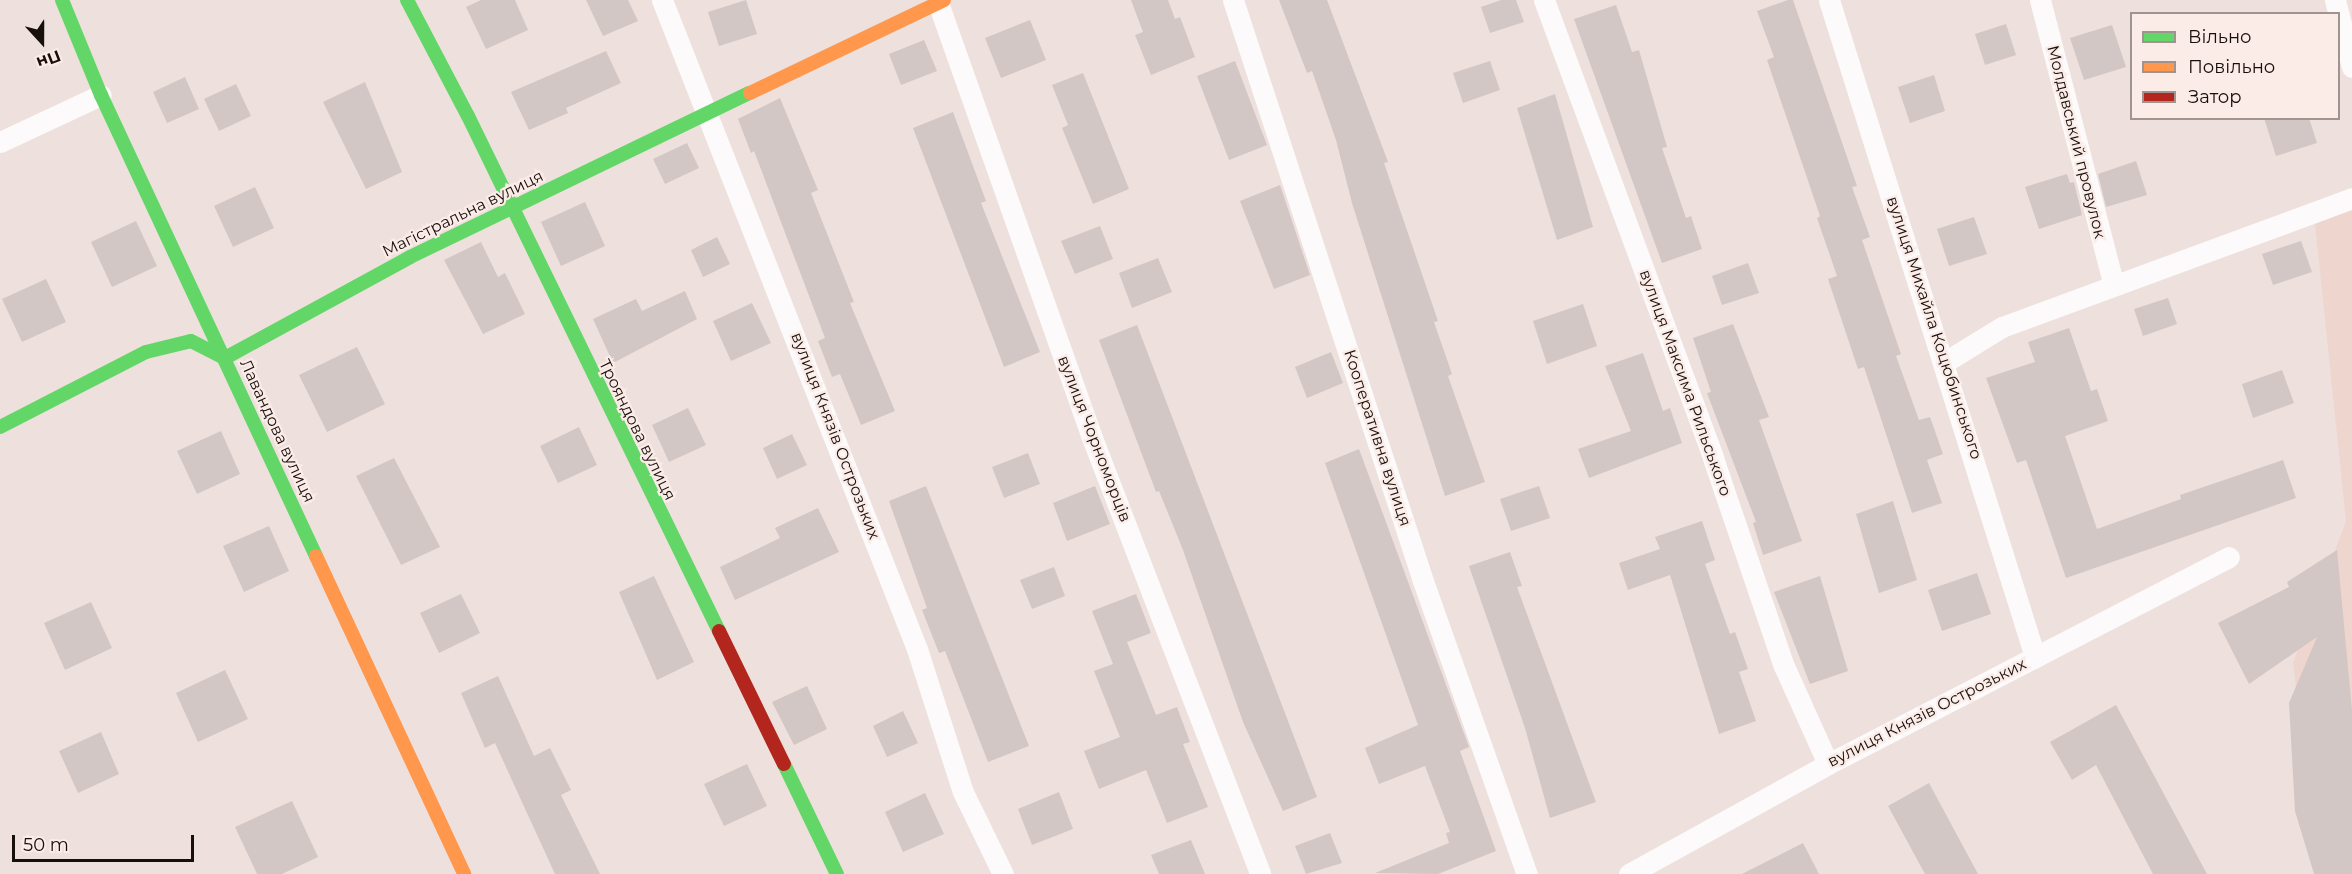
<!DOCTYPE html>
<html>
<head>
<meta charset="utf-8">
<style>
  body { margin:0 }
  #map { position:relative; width:2352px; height:874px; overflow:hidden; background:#eee0dc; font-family:Montserrat,sans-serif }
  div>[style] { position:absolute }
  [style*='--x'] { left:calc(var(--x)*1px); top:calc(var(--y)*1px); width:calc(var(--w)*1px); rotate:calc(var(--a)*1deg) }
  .built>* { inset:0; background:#eed6cf }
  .building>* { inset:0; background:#d2c7c5 }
  .street>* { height:21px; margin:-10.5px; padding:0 10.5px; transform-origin:10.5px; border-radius:10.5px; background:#fcfafa }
  .fast>* { height:14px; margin:-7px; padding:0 7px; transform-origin:7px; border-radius:7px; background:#63d668 }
  .slow>* { height:14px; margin:-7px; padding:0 7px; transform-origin:7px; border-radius:7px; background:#ff974d }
  .jam>* { height:14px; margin:-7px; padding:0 7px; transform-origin:7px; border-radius:7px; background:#b3261e }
  span { translate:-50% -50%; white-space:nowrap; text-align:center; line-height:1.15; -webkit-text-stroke:4.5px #fbece8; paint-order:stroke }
  .street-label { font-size:16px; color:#170f0c }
  .legend { position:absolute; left:2130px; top:12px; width:210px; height:108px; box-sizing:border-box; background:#fbece8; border:2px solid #a09490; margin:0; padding:8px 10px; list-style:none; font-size:18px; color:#170f0c }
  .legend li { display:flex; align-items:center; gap:12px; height:30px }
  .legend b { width:30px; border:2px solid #a09490 }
  .north { position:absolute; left:12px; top:12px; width:60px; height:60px; -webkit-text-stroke:4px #fbece8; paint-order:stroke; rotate:159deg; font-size:16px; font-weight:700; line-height:24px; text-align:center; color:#170f0c }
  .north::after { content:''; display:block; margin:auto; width:21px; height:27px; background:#170f0c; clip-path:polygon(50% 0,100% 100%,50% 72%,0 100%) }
  .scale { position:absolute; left:12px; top:835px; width:182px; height:27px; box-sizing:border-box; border:3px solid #170f0c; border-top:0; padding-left:8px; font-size:18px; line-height:21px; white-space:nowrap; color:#170f0c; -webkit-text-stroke:4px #fbece8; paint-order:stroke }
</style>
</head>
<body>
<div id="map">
  <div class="built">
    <i style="clip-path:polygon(2352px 205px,2352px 874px,2319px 874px,2293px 663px,2346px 521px,2315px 224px)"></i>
  </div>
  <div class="building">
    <i style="clip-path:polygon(481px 0,515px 0,528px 30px,486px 49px,466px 7px)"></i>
    <i style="clip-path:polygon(586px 0,628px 0,638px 21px,603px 36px)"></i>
    <i style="clip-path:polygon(746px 0,757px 34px,719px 46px,708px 12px)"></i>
    <i style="clip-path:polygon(1131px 0,1168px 0,1175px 19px,1180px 17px,1195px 57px,1151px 75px,1135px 35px,1143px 32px)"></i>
    <i style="clip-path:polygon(1279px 0,1327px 0,1388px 162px,1384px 163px,1438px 321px,1434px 322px,1452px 374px,1448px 376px,1485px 482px,1445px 496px,1352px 203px,1336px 140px,1312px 71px,1307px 73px)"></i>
    <i style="clip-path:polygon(1501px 0,1516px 0,1524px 22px,1490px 33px,1481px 7px)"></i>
    <i style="clip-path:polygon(1788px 0,1793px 0,1857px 186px,1852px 187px,1870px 237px,1862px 240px,1901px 354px,1896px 356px,1919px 420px,1930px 417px,1943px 454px,1927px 460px,1942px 503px,1912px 513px,1864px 367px,1858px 369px,1828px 279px,1837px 276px,1817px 218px,1820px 216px,1767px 60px,1774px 57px,1757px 11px)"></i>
    <i style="clip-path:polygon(1616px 5px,1632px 52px,1639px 50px,1667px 147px,1662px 148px,1686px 218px,1691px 216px,1702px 249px,1662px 263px,1574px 19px)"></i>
    <i style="clip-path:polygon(1030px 20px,1046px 60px,1001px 78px,985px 38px)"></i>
    <i style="clip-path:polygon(2006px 24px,2016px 55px,1985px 65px,1975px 34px)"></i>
    <i style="clip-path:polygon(2112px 25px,2126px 67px,2084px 80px,2070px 38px)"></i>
    <i style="clip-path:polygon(924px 40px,937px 71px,901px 85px,889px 54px)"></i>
    <i style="clip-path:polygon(606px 51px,621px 83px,566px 108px,568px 113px,529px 130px,511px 92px)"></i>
    <i style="clip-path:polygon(1235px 61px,1267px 145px,1229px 160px,1197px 76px)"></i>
    <i style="clip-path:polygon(1490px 61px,1500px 90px,1463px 103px,1453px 73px)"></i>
    <i style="clip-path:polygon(1083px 73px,1129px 189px,1093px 204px,1062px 128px,1068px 125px,1052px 85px)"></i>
    <i style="clip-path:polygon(1934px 75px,1945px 111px,1910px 123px,1898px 87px)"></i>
    <i style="clip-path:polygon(185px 77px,199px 109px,167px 123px,153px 92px)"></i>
    <i style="clip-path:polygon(365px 82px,402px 172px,366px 189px,323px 102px)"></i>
    <i style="clip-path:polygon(236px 84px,251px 116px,219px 131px,204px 99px)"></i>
    <i style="clip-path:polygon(1555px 94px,1593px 227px,1557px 240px,1517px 108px)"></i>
    <i style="clip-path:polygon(780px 98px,818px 190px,811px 193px,854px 302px,850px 303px,895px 411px,861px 425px,840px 374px,832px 377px,818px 341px,825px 338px,754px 151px,751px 153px,738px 119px)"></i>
    <i style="clip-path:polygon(953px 112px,986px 201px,981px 203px,1040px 352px,1004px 367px,913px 128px)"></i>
    <i style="clip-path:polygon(2264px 118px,2309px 118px,2317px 143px,2276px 156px)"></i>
    <i style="clip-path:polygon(687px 143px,699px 168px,665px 184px,653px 159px)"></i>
    <i style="clip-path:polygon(2136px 161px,2147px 195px,2106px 207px,2098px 174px)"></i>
    <i style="clip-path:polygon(2067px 174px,2070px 183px,2074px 182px,2082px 215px,2039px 229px,2025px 187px)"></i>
    <i style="clip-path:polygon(1280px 185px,1310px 275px,1274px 289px,1240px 201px)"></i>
    <i style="clip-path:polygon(255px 187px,274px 228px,233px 247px,214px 206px)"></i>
    <i style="clip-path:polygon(585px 202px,605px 246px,561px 266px,541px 222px)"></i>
    <i style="clip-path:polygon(1974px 217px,1987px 254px,1949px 266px,1937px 229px)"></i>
    <i style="clip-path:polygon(136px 221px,157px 266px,112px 287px,91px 242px)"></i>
    <i style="clip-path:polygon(1100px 226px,1113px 259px,1075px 274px,1061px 241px)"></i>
    <i style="clip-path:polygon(717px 237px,730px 264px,703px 277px,691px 250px)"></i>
    <i style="clip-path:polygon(2301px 241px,2312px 272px,2273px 285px,2262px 254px)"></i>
    <i style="clip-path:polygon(481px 242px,498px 277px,505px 273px,525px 314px,483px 334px,444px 260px)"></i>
    <i style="clip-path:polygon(1158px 258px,1172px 292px,1132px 308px,1119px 273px)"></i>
    <i style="clip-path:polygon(1748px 263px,1759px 293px,1722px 305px,1712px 276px)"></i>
    <i style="clip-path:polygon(46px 279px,66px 322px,22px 342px,2px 299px)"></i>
    <i style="clip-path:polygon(685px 291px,697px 319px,613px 363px,593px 319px,636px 299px,642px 311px)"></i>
    <i style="clip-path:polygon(2168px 298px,2177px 324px,2143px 336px,2134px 309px)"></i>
    <i style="clip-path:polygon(752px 303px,771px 343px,731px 361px,713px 321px)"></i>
    <i style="clip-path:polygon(1583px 304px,1597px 346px,1547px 364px,1533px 321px)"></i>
    <i style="clip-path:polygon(1733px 324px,1769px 417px,1759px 420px,1802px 541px,1763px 555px,1753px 523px,1756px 522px,1707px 393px,1711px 392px,1693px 338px)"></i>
    <i style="clip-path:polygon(1137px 325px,1317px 797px,1283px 811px,1243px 722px,1183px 550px,1159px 491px,1156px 492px,1099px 340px)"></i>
    <i style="clip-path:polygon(2069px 328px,2091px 391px,2097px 389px,2108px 421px,2065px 436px,2097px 529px,2181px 499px,2180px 495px,2283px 460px,2296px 498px,2066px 578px,2026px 460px,2017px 463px,1986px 378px,2035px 362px,2028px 342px)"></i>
    <i style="clip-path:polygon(357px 347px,385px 404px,327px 432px,299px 375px)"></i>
    <i style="clip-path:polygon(1331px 352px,1343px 383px,1307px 398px,1295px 367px)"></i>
    <i style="clip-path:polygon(1643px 353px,1663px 411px,1670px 408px,1682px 443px,1589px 478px,1578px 449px,1631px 431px,1605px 366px)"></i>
    <i style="clip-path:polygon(2282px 370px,2294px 403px,2253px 418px,2242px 384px)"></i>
    <i style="clip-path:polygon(688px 408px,706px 445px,669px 462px,652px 425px)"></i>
    <i style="clip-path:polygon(579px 427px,597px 465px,558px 483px,540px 446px)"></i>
    <i style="clip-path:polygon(221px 431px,240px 474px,197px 494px,177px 451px)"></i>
    <i style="clip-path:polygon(792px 434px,807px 465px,777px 479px,763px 448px)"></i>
    <i style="clip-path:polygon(1359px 449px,1469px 747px,1460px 751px,1496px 851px,1438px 874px,1375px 873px,1449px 843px,1446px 833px,1450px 832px,1425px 766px,1379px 784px,1365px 748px,1418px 725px,1325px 463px)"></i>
    <i style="clip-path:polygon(1028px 453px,1040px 484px,1004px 498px,992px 467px)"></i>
    <i style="clip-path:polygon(394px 458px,440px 547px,401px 565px,356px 476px)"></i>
    <i style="clip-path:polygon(926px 486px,1029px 746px,988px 762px,945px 651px,939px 653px,922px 610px,927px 608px,889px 501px)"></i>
    <i style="clip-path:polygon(1095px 486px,1110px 524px,1067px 541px,1053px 503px)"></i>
    <i style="clip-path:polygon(1539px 486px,1550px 518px,1511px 531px,1500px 499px)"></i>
    <i style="clip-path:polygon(1893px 501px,1917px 580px,1879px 593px,1856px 514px)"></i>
    <i style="clip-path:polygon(818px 508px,839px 552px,735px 600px,720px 567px,780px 538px,775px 528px)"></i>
    <i style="clip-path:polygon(1702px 521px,1715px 560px,1705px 564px,1730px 634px,1735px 632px,1748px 669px,1739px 672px,1756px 721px,1719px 734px,1670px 575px,1628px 590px,1619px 563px,1660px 549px,1655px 537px)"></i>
    <i style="clip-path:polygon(269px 526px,289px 571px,244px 592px,223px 546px)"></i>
    <i style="clip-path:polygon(2337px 550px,2352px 710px,2352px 874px,2314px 874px,2295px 811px,2289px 703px,2317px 637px,2249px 684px,2218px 623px,2289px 587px,2287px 582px)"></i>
    <i style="clip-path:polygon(1510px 552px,1522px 586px,1517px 587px,1596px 802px,1550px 818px,1525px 728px,1469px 566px)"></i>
    <i style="clip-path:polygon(1054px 567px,1065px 596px,1032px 609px,1020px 580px)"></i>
    <i style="clip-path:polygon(1977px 573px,1991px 614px,1942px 631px,1928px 590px)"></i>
    <i style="clip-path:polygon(654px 576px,694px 662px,657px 680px,619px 592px)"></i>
    <i style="clip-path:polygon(1820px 576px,1848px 671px,1810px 684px,1774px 592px)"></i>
    <i style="clip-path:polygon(461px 594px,480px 633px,439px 653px,420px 613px)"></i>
    <i style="clip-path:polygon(1136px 594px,1151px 633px,1127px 642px,1156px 715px,1177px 707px,1190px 742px,1183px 744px,1208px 807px,1167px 823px,1146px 770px,1099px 789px,1084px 751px,1120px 737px,1094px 671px,1113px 664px,1092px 611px)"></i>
    <i style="clip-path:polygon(91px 602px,112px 648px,65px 670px,44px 623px)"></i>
    <i style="clip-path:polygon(225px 670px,248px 719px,198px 742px,176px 693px)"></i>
    <i style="clip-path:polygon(498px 676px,534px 756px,550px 748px,571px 790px,561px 795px,600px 874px,555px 874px,495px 743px,485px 748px,461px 693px)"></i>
    <i style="clip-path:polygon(807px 686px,827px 729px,794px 745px,772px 702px)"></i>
    <i style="clip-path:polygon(2116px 705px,2207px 874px,2153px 874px,2096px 765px,2072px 780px,2050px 742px)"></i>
    <i style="clip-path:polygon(903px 711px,918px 743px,887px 757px,873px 726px)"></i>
    <i style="clip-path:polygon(101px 732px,119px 774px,78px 793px,59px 751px)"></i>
    <i style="clip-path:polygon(747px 764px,767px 806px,724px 826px,704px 784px)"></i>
    <i style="clip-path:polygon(1929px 783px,1978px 874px,1925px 874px,1888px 806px)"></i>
    <i style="clip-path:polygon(1059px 792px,1073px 829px,1032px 845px,1018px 809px)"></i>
    <i style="clip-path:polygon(925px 793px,944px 834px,903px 852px,885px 812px)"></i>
    <i style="clip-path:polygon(292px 801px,318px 857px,282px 874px,257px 874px,235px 827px)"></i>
    <i style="clip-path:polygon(1330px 833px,1342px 863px,1306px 874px,1295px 846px)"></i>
    <i style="clip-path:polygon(1191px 840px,1205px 874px,1159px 874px,1151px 855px)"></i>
    <i style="clip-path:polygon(1803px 843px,1819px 874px,1742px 874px)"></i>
  </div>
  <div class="street">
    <i style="--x:662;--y:0;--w:697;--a:68.55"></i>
    <i style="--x:917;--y:649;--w:150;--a:72.2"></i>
    <i style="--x:963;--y:792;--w:91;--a:64"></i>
    <i style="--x:937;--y:0;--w:461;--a:70.5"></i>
    <i style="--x:1091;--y:435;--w:470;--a:68.9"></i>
    <i style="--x:1233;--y:0;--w:611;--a:71.89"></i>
    <i style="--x:1423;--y:581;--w:311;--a:70.5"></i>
    <i style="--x:1544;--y:0;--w:488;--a:69.7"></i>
    <i style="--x:1713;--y:458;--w:220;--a:71.2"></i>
    <i style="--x:1784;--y:666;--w:107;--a:65.8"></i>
    <i style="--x:1829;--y:0;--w:689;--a:72.59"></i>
    <i style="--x:2040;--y:0;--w:292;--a:75.5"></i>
    <i style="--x:2335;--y:0;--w:69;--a:75.8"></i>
    <i style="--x:0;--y:142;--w:111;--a:-25"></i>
    <i style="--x:1945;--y:362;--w:67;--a:-31.6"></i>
    <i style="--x:2002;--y:327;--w:373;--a:-20.2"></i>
    <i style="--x:1629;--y:874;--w:227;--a:-28.9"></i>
    <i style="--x:1828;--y:764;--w:451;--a:-27.3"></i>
  </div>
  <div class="fast">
    <i style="--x:62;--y:0;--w:103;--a:67.7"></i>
    <i style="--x:101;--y:95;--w:509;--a:65"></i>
    <i style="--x:407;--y:0;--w:131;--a:62.3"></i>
    <i style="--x:468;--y:116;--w:573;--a:64.02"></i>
    <i style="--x:0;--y:427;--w:164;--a:-27.2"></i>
    <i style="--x:146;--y:352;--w:46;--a:-13.7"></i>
    <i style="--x:191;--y:341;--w:38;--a:27"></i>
    <i style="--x:225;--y:358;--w:211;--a:-28.6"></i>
    <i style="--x:410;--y:257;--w:377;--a:-25.8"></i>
    <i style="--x:784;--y:764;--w:122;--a:64.3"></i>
  </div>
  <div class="slow">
    <i style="--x:750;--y:93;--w:215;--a:-25.6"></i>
    <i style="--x:316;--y:556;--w:351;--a:65"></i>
  </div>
  <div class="jam">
    <i style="--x:719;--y:631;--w:148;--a:64"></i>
  </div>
  <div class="street-label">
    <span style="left:2076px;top:142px;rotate:76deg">Молдавський провулок</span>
    <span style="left:463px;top:214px;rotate:-26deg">Магістральна вулиця</span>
    <span style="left:1934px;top:328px;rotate:72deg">вулиця Михайла Коцюбинського</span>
    <span style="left:1685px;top:383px;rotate:70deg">вулиця Максима Рильського</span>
    <span style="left:637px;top:430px;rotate:64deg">Трояндова вулиця</span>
    <span style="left:277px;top:431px;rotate:65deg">Лавандова вулиця</span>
    <span style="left:835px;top:436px;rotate:69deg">вулиця Князів Острозьких</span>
    <span style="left:1377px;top:438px;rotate:72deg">Кооперативна вулиця</span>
    <span style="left:1094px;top:439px;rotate:69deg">вулиця Чорноморців</span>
    <span style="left:1927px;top:713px;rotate:-27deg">вулиця Князів Острозьких</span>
  </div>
  <ul class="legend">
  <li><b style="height:8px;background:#63d668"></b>Вільно</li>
  <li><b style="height:8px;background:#ff974d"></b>Повільно</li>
  <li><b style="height:8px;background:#b3261e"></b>Затор</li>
  </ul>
  <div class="north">Пн</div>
  <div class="scale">50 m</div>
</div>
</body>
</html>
